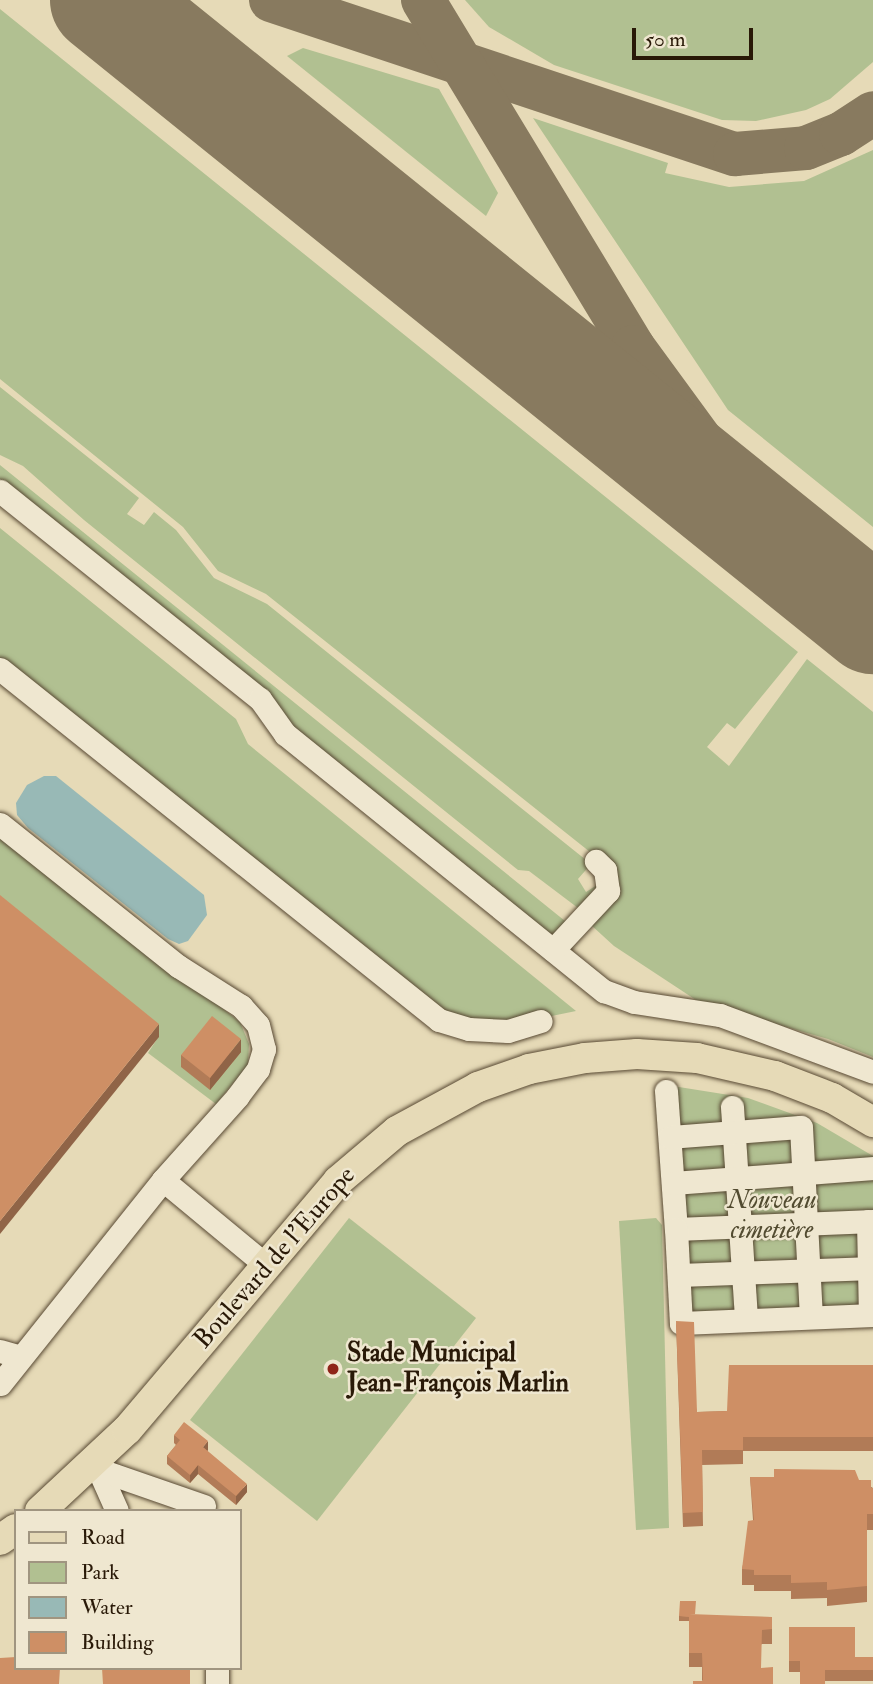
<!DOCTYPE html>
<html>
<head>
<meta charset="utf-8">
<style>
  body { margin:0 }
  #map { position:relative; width:873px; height:1684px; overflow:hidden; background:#e6dab7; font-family:"IM FELL Double Pica",serif }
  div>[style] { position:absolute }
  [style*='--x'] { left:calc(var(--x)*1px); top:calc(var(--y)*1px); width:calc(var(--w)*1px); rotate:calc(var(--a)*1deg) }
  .green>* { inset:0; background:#b1c091 }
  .water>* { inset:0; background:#98b9b6 }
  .taxiway>* { height:44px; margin:-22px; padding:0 22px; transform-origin:22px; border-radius:22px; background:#887a5f }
  .runway>* { height:108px; margin:-54px; padding:0 54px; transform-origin:54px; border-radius:54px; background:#887a5f }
  .roads { filter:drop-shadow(0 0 2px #584933) drop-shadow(0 0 2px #584933) }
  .minor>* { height:23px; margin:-11.5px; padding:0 11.5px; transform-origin:11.5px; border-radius:11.5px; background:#efe7d0 }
  .major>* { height:30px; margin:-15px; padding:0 15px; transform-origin:15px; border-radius:15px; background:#e6dab7 }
  .wall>* { inset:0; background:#b17b57 }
  .shaded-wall>* { inset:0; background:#906447 }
  .building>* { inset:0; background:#ce8f65 }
  .dots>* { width:19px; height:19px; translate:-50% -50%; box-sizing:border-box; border:4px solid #efe7d0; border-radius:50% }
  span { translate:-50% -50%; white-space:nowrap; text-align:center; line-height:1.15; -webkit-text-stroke:5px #efe7d0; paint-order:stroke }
  .park-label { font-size:26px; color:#524b30; font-style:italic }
  .street-label { font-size:26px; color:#291907 }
  .poi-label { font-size:26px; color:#291907; font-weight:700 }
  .left { translate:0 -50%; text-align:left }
  .legend { position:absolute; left:14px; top:1509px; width:228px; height:161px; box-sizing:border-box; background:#efe7d0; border:2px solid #a09580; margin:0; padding:9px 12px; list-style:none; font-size:21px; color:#291907 }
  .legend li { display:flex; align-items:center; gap:14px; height:35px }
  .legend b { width:35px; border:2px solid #a09580 }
  .scale { position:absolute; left:632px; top:28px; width:121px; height:32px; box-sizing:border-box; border:4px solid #291907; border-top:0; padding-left:9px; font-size:21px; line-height:24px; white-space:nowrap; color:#291907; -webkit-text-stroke:5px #efe7d0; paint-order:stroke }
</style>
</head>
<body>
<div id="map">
  <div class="green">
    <i style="clip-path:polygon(465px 0,873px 0,873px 62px,830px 99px,806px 110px,756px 121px,722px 120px,554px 65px,489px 27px)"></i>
    <i style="clip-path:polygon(0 9px,798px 652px,735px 729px,727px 723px,707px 747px,729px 766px,807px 659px,873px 712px,873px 1057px,828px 1039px,699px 1002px,614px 946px,591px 925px,609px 903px,590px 852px,266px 594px,218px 571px,183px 527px,0 379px)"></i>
    <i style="clip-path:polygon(303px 48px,439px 89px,498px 193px,486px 216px,287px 56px)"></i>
    <i style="clip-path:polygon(533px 118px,668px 163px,665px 173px,729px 187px,804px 181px,873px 150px,873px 527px,728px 410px)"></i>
    <i style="clip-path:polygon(0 387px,139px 498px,127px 514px,144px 525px,154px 512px,176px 530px,214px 578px,267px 604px,591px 864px,578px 879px,586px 892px,600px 883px,578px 908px,529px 871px,518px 870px,84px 520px,23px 466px,0 455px)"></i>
    <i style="clip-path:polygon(0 465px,570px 925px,555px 942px,294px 730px,249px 679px,0 479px)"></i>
    <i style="clip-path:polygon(0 528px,236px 719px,248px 744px,576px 1011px,503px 1026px,455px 1017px,409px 990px,0 660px)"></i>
    <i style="clip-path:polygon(0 835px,240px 1022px,249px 1044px,248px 1065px,216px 1104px,148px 1053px,159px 1036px,0 908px)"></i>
    <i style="clip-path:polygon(660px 1084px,748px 1098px,817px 1123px,873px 1156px,873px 1325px,676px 1334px)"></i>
    <i style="clip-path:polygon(349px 1218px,476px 1318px,317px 1521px,190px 1420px)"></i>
    <i style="clip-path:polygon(656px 1218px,662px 1225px,669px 1528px,636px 1530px,619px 1221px)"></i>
  </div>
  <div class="water">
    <i style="clip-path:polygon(44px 776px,56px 776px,204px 895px,207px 915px,188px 941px,179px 944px,168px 939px,28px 828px,17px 815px,16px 803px,27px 785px)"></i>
  </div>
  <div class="taxiway">
    <i style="--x:271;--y:0;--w:489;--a:18.4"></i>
    <i style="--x:735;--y:154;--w:71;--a:-4.8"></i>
    <i style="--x:806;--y:148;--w:38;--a:-22"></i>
    <i style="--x:841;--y:134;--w:38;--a:-33"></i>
    <i style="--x:423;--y:0;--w:406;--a:58.8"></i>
    <i style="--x:633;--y:347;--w:125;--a:53.8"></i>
    <i style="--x:707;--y:448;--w:114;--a:48.2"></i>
    <i style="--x:783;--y:533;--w:98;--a:45.4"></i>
    <i style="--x:852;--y:603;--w:25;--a:34"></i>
  </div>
  <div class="runway">
    <i style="--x:104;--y:0;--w:988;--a:38.88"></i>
  </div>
  <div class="roads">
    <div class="minor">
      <i style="--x:0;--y:491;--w:333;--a:38.7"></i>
      <i style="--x:260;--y:699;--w:43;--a:54.5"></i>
      <i style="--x:285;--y:734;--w:410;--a:38.9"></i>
      <i style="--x:604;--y:991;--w:32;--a:20"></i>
      <i style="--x:634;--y:1002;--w:87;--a:8.6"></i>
      <i style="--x:720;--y:1015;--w:163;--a:20.4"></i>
      <i style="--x:0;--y:669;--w:562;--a:38.64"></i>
      <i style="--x:439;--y:1020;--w:31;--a:17"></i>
      <i style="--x:469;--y:1029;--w:39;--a:3"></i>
      <i style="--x:508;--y:1031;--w:34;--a:-17"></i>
      <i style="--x:0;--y:824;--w:228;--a:38.6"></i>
      <i style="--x:178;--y:966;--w:75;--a:32.4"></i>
      <i style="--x:241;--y:1006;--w:25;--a:48"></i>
      <i style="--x:258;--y:1025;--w:25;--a:76"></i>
      <i style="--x:264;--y:1049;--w:21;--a:107"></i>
      <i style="--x:258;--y:1069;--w:34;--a:127"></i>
      <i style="--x:238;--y:1096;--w:113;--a:131.8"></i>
      <i style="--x:163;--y:1180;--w:261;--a:128.6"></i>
      <i style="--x:553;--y:950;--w:81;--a:-47"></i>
      <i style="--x:608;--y:891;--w:21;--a:-98"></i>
      <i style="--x:605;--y:870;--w:13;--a:-135"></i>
      <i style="--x:666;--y:1091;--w:138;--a:85.9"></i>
      <i style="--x:732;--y:1107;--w:213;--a:86.2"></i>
      <i style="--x:670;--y:1137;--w:131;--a:-4.4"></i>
      <i style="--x:801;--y:1127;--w:189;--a:87"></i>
      <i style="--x:163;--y:1180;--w:135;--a:39.6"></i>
      <i style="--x:673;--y:1183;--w:201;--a:-4.3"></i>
      <i style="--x:868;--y:1221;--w:94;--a:88.8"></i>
      <i style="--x:873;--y:1221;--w:197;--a:177.7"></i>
      <i style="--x:676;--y:1229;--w:94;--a:87"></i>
      <i style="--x:681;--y:1323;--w:192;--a:-2.4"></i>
      <i style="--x:679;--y:1275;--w:194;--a:-2.1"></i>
      <i style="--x:0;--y:1351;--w:22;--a:16"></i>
      <i style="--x:97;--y:1466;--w:49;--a:66"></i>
      <i style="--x:103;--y:1471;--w:107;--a:19.1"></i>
      <i style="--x:217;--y:1684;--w:16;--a:-90"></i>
    </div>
    <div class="major">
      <i style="--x:40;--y:1511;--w:119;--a:-43"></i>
      <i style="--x:127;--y:1430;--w:326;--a:-49.7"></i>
      <i style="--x:338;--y:1181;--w:77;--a:-40.3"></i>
      <i style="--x:397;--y:1131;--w:92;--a:-28.5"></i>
      <i style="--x:478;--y:1087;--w:54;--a:-19.4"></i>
      <i style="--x:529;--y:1069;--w:57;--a:-11.1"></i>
      <i style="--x:585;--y:1058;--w:52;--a:-4.4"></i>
      <i style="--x:637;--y:1054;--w:60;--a:3.8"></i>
      <i style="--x:697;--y:1058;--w:80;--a:13"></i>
      <i style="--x:775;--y:1076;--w:61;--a:21.1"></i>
      <i style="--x:832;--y:1098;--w:48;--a:30.3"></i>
      <i style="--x:0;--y:1540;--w:19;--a:-35"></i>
    </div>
  </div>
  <div class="wall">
    <i style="clip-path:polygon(241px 1052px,210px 1090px,181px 1067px,181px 1055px)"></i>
    <i style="clip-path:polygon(676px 1321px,697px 1412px,727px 1411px,873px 1365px,873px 1451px,743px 1451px,743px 1464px,702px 1465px,703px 1526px,683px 1527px)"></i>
    <i style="clip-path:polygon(174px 1435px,208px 1450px,207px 1451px,247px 1492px,236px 1505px,198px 1474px,190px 1483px,167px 1464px,167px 1456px,176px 1445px,174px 1443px)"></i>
    <i style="clip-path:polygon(750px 1477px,859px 1480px,873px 1488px,873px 1530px,867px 1530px,867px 1602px,827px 1606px,827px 1598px,791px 1599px,791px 1591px,754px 1591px,754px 1585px,742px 1585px,742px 1569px,753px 1520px)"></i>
    <i style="clip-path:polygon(679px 1616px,772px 1617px,772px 1644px,762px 1644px,702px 1681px,702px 1667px,689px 1667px,689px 1621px,679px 1621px)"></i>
    <i style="clip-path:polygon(789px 1627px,855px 1657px,873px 1657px,873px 1681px,825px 1681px,800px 1672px,789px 1672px)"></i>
  </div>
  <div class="shaded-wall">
    <i style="clip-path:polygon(159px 1024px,159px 1037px,0 1234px,0 1221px)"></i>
    <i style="clip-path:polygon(241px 1039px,241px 1052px,210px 1090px,210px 1078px)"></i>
    <i style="clip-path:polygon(208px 1441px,208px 1450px,203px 1456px,203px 1447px)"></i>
    <i style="clip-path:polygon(198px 1465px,198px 1474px,190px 1483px,190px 1475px)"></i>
    <i style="clip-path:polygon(247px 1484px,247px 1492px,236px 1505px,236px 1496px)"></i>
  </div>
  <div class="building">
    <i style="clip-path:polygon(0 895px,159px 1024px,0 1221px)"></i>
    <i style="clip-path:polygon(212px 1016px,241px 1039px,210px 1078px,181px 1055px)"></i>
    <i style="clip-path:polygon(676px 1321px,694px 1322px,697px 1412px,727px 1411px,729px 1365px,873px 1365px,873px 1437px,743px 1437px,743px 1450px,702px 1450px,703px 1512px,683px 1513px)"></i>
    <i style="clip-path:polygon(184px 1422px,208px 1441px,203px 1447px,247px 1484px,236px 1496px,198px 1465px,190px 1475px,167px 1456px,180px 1440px,174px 1435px)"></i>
    <i style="clip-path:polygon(774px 1469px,855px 1470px,859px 1480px,871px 1480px,871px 1488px,873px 1488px,873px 1514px,867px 1514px,867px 1586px,827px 1590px,827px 1582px,791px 1583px,791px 1575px,754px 1575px,754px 1570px,742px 1569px,748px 1521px,754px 1520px,750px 1477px,774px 1477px)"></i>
    <i style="clip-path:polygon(680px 1601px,696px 1601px,695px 1614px,689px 1614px,689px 1617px,679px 1616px)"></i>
    <i style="clip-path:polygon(689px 1614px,772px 1617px,772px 1629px,762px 1630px,761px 1668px,773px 1667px,773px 1684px,693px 1684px,693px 1681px,703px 1681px,702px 1653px,689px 1653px)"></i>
    <i style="clip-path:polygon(789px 1627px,855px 1627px,855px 1657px,873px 1657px,873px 1670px,825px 1670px,825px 1684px,800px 1684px,800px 1661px,789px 1661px)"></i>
    <i style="clip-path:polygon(16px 1657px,16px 1668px,60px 1668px,59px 1684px,0 1684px,0 1658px)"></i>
    <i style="clip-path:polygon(102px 1668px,190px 1668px,190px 1684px,103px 1684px)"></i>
  </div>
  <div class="dots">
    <i style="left:333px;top:1369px;background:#8f2418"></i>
  </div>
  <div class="park-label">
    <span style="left:772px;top:1216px">Nouveau<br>cimetière</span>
  </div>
  <div class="street-label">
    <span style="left:275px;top:1258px;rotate:-49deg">Boulevard de l'Europe</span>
  </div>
  <div class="poi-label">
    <span class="left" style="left:347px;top:1369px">Stade Municipal<br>Jean-François Marlin</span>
  </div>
  <ul class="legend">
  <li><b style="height:9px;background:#e6dab7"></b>Road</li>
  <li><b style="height:19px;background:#b1c091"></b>Park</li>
  <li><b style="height:19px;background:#98b9b6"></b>Water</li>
  <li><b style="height:19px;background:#ce8f65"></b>Building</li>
  </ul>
  <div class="scale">50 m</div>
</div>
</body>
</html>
